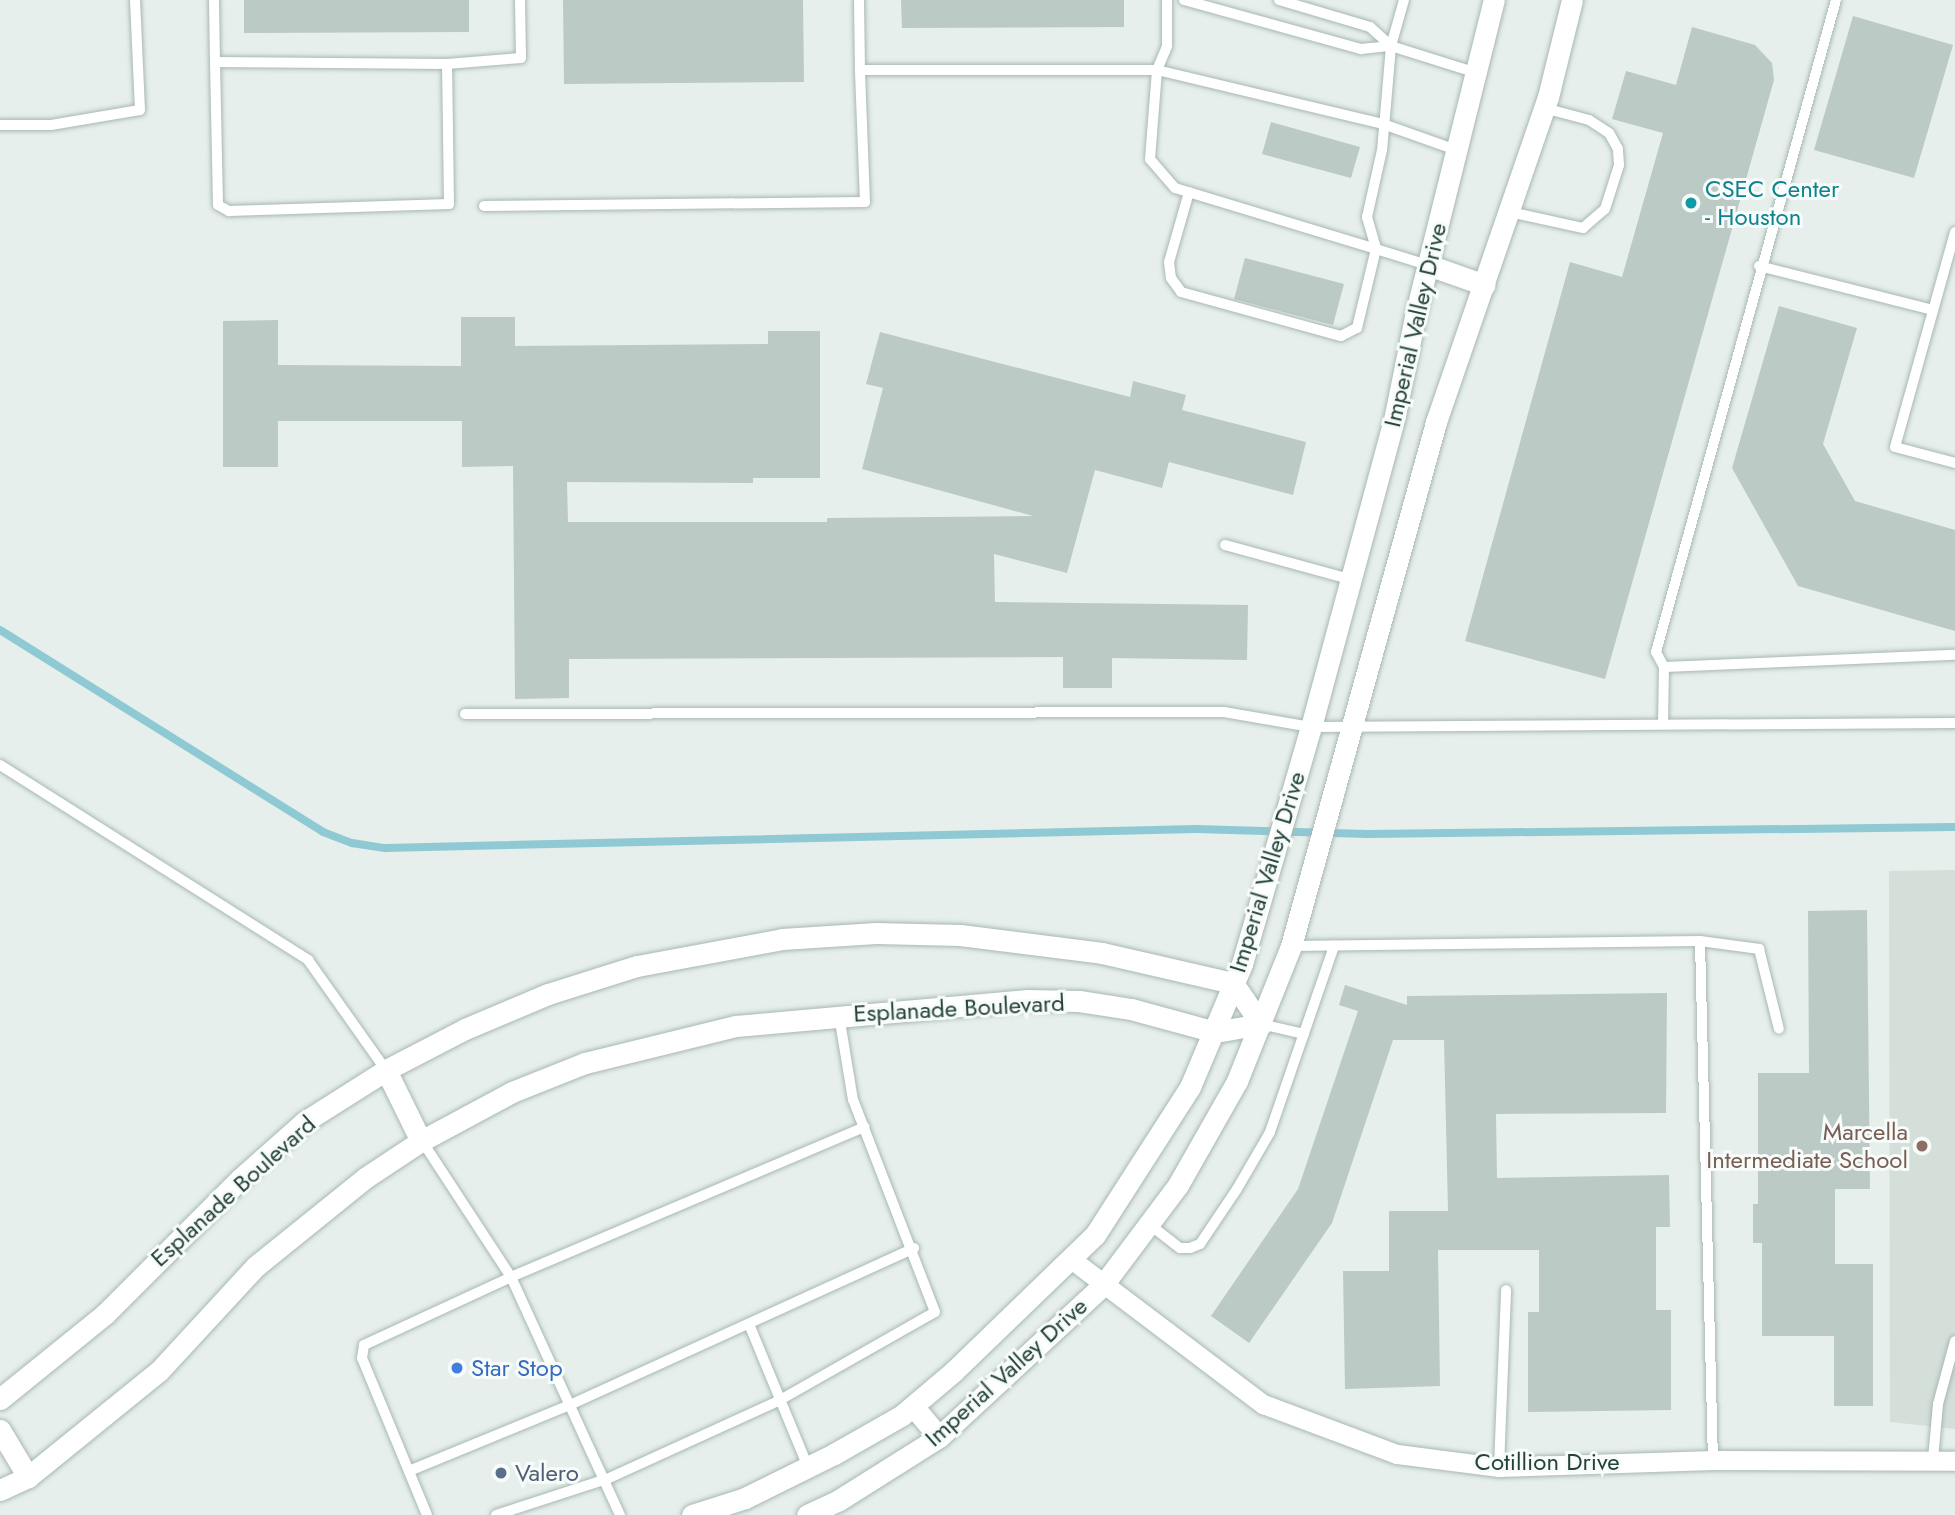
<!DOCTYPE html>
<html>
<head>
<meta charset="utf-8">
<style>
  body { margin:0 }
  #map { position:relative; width:1955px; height:1515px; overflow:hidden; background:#e6efeb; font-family:Jost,sans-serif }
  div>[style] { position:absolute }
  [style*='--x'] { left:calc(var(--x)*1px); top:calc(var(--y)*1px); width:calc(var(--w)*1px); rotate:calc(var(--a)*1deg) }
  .built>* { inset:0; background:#d4dfda }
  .stream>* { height:8px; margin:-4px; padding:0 4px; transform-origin:4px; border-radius:4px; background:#8ec9d4 }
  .building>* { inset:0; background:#bbcac4 }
  .roads { filter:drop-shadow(0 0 2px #a8b8b2) drop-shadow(0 0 2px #a8b8b2) }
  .lane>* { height:10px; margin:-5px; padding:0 5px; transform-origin:5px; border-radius:5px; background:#fff }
  .street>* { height:19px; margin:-9.5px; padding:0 9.5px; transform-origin:9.5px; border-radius:9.5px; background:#fff }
  .secondary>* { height:21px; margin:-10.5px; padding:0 10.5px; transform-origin:10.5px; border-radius:10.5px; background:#fff }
  .dots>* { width:19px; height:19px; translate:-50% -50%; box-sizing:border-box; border:4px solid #f7fbf9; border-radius:50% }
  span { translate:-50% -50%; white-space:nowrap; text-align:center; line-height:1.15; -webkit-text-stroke:6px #f7fbf9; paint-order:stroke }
  .culture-label { font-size:24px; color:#0d838f }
  .left { translate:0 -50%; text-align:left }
  .street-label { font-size:24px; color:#24423a }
  .education-label { font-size:24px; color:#785e54 }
  .right { translate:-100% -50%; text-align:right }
  .shop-label { font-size:24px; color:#366cbe }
  .service-label { font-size:24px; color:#4e5e75 }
</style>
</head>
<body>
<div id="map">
  <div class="built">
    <i style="clip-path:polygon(1955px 870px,1955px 1429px,1890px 1422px,1889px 871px)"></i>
  </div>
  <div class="stream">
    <i style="--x:0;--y:630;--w:381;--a:32"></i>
    <i style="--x:323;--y:832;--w:31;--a:21"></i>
    <i style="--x:352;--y:843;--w:33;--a:9"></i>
    <i style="--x:385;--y:848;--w:811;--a:-1.34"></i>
    <i style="--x:1196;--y:829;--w:172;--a:1.7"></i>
    <i style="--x:1368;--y:834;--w:587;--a:-0.68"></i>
  </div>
  <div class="building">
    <i style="clip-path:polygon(244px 0,469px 0,469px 32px,244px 33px)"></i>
    <i style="clip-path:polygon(563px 0,803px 0,804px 82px,564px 84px)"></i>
    <i style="clip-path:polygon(901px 0,1124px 0,1124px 27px,902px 28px)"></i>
    <i style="clip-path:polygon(1853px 16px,1953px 45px,1914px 178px,1814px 150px)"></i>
    <i style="clip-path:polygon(1692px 27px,1755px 45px,1772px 63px,1774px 80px,1605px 679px,1465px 641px,1570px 262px,1622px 277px,1663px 133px,1612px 119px,1626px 71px,1676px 85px)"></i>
    <i style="clip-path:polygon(1271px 122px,1360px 147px,1351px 178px,1262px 154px)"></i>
    <i style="clip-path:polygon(1245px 258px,1344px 284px,1333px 325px,1234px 299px)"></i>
    <i style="clip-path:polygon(1779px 306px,1857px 328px,1823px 444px,1855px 501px,1955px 530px,1955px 631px,1798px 586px,1732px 468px)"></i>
    <i style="clip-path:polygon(461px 317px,515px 317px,515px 346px,768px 344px,768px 331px,820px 331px,820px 478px,753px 478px,753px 483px,567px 482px,568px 522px,827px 522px,827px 518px,1033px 516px,862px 469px,883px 388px,866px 384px,880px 332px,1130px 397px,1133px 381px,1186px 395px,1182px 410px,1306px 442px,1293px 495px,1169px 462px,1162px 488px,1095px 470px,1067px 573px,994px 554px,995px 602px,1248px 605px,1247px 660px,1112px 658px,1112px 688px,1063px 688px,1063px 657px,569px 659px,569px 698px,515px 699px,513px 466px,462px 467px,462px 421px,278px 421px,278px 467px,223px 467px,223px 321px,278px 320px,278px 365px,461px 366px)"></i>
    <i style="clip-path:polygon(1867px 910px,1870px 1189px,1835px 1189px,1835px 1264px,1873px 1264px,1873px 1406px,1834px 1406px,1834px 1336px,1762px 1336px,1762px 1243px,1753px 1243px,1753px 1204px,1758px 1204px,1758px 1073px,1809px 1073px,1808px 911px)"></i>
    <i style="clip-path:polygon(1345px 985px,1407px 1005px,1407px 996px,1667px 993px,1666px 1113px,1496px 1114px,1497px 1178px,1669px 1175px,1670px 1227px,1656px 1227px,1656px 1310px,1671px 1310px,1671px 1410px,1528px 1412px,1528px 1312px,1539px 1312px,1539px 1250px,1438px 1250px,1440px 1386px,1345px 1389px,1343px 1271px,1389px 1271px,1389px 1211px,1448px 1211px,1444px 1040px,1393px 1040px,1332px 1223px,1249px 1343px,1211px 1316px,1298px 1189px,1358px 1011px,1339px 1005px)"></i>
  </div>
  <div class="roads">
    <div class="lane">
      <i style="--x:214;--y:0;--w:62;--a:89.1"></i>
      <i style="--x:215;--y:62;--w:232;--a:0.5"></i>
      <i style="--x:447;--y:64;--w:74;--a:-4.6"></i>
      <i style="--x:521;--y:58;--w:58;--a:-91"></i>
      <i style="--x:859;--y:0;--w:70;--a:89.2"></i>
      <i style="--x:860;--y:70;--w:297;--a:0"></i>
      <i style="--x:1157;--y:70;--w:26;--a:-67"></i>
      <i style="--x:1167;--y:46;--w:46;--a:-90"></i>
      <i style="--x:1184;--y:0;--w:184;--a:15.5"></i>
      <i style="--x:1361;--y:49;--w:30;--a:-6"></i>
      <i style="--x:1391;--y:46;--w:90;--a:17.4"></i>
      <i style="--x:1279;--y:0;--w:95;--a:16.5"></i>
      <i style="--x:1370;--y:27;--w:28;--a:42"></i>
      <i style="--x:1404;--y:0;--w:48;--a:105.8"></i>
      <i style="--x:1391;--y:46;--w:104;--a:94.9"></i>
      <i style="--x:1382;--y:150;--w:69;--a:102.6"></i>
      <i style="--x:1367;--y:217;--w:33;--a:74"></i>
      <i style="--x:1376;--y:249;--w:53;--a:17.4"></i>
      <i style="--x:215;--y:62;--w:143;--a:88.8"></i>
      <i style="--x:218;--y:205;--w:13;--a:29"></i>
      <i style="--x:229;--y:211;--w:220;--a:-1.8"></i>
      <i style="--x:449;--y:204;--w:140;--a:-90.8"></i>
      <i style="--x:0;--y:125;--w:51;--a:0"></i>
      <i style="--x:51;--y:125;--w:90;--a:-9.6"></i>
      <i style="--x:140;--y:110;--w:110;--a:-92.6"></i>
      <i style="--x:1189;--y:192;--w:73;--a:105.9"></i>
      <i style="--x:1169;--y:262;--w:16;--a:83"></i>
      <i style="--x:1171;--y:278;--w:17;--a:54"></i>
      <i style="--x:1181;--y:292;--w:166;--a:15.4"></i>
      <i style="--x:1341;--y:336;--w:18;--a:-27"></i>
      <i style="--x:1357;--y:328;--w:81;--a:-76.5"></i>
      <i style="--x:1376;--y:249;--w:210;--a:-163.1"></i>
      <i style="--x:1175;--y:188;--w:38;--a:-131"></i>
      <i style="--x:1150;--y:159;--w:89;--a:-85.5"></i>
      <i style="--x:1157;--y:70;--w:232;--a:13.4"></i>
      <i style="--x:1383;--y:124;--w:77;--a:19.6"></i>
      <i style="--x:484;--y:206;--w:381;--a:-0.6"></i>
      <i style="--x:865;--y:202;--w:132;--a:-92.2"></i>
      <i style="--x:1510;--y:212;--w:75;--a:12.4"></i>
      <i style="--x:1583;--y:228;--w:29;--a:-41"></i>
      <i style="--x:1605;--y:209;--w:46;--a:-72.3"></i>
      <i style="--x:1619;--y:165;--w:16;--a:-94"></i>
      <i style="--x:1618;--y:149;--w:18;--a:-119"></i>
      <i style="--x:1609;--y:133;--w:24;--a:-147"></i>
      <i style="--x:1589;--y:120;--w:47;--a:-165.1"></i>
      <i style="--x:1955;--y:232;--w:223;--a:105.6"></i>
      <i style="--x:1895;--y:447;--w:62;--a:14.9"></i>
      <i style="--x:1759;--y:266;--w:179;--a:14.2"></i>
      <i style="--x:1225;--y:545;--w:129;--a:15.3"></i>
      <i style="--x:1664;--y:667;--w:291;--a:-2.4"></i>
      <i style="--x:465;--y:714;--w:759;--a:-0.15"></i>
      <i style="--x:1224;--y:712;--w:88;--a:9.8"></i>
      <i style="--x:1311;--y:727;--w:644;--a:-0.36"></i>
      <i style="--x:1663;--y:724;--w:57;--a:-89"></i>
      <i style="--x:1664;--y:667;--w:17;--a:-118"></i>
      <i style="--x:1656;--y:652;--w:676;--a:-74.57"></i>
      <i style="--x:0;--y:765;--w:365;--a:32.3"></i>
      <i style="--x:308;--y:960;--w:135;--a:54.7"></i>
      <i style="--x:1700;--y:941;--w:519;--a:88.57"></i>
      <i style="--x:1291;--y:946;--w:409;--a:-0.7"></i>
      <i style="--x:1700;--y:941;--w:60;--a:7.7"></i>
      <i style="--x:1759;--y:949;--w:82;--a:76"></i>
      <i style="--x:1261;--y:1024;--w:44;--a:13.1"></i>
      <i style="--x:422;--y:1141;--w:163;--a:56.8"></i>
      <i style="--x:511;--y:1277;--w:262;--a:65.4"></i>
      <i style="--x:1149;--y:1224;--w:39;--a:38"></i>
      <i style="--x:1180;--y:1248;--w:10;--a:0"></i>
      <i style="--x:1190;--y:1248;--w:11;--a:-22"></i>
      <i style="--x:1200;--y:1244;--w:66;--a:-56.1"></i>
      <i style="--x:1237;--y:1189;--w:66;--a:-59.9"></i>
      <i style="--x:1270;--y:1132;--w:197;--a:-71"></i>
      <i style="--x:749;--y:1324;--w:155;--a:67.6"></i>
      <i style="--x:1933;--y:1459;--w:55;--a:-84.8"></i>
      <i style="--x:1938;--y:1404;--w:65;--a:-74.9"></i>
      <i style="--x:1499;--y:1467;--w:177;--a:-87.7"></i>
      <i style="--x:409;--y:1471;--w:176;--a:-22.3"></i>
      <i style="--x:572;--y:1404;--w:376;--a:-24.5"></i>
      <i style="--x:427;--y:1515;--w:170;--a:-112.5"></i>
      <i style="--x:362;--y:1358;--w:13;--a:-81"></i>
      <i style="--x:364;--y:1345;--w:162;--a:-24.8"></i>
      <i style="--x:511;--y:1277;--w:384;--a:-23"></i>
      <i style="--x:496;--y:1515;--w:117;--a:-18"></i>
      <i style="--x:607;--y:1479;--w:190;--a:-24.5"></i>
      <i style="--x:780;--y:1400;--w:178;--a:-29.6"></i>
      <i style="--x:935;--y:1312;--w:227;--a:-111.1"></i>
      <i style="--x:853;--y:1100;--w:86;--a:-99.4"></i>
    </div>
    <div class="street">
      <i style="--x:1071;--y:1259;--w:241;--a:37.1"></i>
      <i style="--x:1263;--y:1404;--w:143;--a:20.5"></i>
      <i style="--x:1397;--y:1454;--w:103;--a:7.3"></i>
      <i style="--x:1499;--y:1467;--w:214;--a:-1.9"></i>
      <i style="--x:1713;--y:1460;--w:242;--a:0.2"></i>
    </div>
    <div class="secondary">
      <i style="--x:1428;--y:265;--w:60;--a:19.3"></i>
      <i style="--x:386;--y:1070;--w:79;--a:63.8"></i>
      <i style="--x:0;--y:1399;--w:135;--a:-39"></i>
      <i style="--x:105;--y:1314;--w:192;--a:-45"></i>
      <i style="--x:241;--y:1178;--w:84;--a:-41.6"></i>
      <i style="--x:304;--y:1122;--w:97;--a:-32.4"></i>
      <i style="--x:386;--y:1070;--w:89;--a:-27.4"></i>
      <i style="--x:465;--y:1029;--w:90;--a:-22.9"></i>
      <i style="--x:548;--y:994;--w:93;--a:-17.5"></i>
      <i style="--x:637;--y:966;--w:147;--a:-10.5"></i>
      <i style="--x:782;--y:939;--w:94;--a:-3.7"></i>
      <i style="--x:876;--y:933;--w:84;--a:1.4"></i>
      <i style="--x:960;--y:935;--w:143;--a:7.2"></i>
      <i style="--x:1102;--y:953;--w:134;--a:12.9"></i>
      <i style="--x:1233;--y:983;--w:50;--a:55.7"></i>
      <i style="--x:913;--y:1406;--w:40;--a:50"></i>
      <i style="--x:0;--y:1430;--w:55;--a:59.2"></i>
      <i style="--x:0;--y:1490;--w:31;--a:-25"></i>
      <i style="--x:28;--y:1477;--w:169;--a:-39"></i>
      <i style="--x:159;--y:1371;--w:143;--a:-47.3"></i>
      <i style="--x:256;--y:1266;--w:140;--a:-38.9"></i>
      <i style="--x:365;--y:1178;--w:67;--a:-33.5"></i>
      <i style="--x:421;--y:1141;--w:103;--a:-28.3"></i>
      <i style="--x:512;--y:1092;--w:79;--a:-21.7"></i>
      <i style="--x:585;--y:1063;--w:155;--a:-13.8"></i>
      <i style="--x:736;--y:1026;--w:293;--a:-5.1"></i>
      <i style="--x:1028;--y:1000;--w:51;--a:1.1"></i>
      <i style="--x:1079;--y:1001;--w:53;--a:8.7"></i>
      <i style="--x:1131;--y:1009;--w:87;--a:15.3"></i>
      <i style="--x:1215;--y:1032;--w:47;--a:-9.9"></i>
      <i style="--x:692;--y:1515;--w:56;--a:-17.8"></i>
      <i style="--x:745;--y:1498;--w:99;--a:-26.3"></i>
      <i style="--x:834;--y:1454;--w:77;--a:-29.6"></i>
      <i style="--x:901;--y:1416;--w:70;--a:-40.3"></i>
      <i style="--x:954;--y:1371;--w:196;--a:-44"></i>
      <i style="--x:1095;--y:1235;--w:176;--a:-57.3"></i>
      <i style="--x:1190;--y:1087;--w:134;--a:-67.1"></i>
      <i style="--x:1242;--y:964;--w:247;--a:-73.8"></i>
      <i style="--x:1311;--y:727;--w:323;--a:-74.9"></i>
      <i style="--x:1395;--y:415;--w:105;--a:-78.5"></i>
      <i style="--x:1416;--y:312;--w:322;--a:-76"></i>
      <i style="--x:807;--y:1515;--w:35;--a:-25"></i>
      <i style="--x:839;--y:1500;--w:118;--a:-32.2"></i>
      <i style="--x:939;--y:1437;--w:224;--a:-42.8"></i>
      <i style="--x:1103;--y:1285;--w:125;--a:-53.1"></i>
      <i style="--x:1178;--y:1185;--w:120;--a:-60.4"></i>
      <i style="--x:1237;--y:1081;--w:145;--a:-68.2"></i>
      <i style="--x:1291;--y:946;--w:544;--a:-74.53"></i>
      <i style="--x:1436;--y:422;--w:344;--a:-71"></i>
      <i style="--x:1548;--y:97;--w:100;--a:-76.1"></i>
    </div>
  </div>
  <div class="dots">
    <i style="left:1691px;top:203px;background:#0f9aa8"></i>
    <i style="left:1922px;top:1146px;background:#8d6e63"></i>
    <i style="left:457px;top:1368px;background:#3f7fe0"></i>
    <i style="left:501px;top:1473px;background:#5c6f8a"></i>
  </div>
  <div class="culture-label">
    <span class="left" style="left:1705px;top:203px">CSEC Center<br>- Houston</span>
  </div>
  <div class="street-label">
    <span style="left:1415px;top:325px;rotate:-77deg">Imperial Valley Drive</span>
    <span style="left:1267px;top:872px;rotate:-73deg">Imperial Valley Drive</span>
    <span style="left:959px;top:1008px;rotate:-3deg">Esplanade Boulevard</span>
    <span style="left:233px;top:1191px;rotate:-42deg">Esplanade Boulevard</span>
    <span style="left:1006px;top:1372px;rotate:-42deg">Imperial Valley Drive</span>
    <span style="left:1547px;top:1462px">Cotillion Drive</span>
  </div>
  <div class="education-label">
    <span class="right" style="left:1908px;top:1146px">Marcella<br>Intermediate School</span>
  </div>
  <div class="shop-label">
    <span class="left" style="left:471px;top:1368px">Star Stop</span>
  </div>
  <div class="service-label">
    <span class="left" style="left:515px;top:1473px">Valero</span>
  </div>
</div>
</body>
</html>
